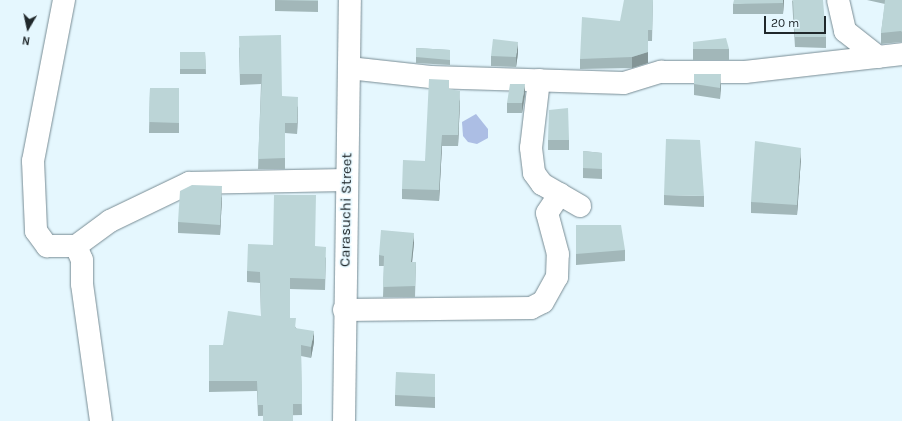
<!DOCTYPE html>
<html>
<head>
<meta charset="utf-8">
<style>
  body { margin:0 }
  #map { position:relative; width:902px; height:421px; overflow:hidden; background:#e5f7fe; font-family:Karla,sans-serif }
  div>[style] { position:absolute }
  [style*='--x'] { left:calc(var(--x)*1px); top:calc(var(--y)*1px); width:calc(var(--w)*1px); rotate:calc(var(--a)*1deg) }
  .water>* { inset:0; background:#acbee4 }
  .roads { filter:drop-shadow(0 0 1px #788c94) drop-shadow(0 0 1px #788c94) }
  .minor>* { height:22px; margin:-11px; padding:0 11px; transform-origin:11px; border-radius:11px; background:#fff }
  .wall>* { inset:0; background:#a2b7b9 }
  .shaded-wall>* { inset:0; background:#849596 }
  .building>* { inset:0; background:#bcd5d7 }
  span { translate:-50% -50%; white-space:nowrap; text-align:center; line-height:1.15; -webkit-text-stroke:3px #e5f7fe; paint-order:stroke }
  .street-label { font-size:15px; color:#20282b }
  .north { position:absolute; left:8px; top:8px; width:40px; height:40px; -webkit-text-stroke:3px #e5f7fe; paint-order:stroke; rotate:189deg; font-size:11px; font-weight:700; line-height:16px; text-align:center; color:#20282b }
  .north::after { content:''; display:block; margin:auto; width:14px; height:18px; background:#20282b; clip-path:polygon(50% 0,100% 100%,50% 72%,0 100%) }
  .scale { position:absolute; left:764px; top:16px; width:62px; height:18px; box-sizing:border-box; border:2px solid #20282b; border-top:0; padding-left:5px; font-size:12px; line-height:14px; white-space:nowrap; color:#20282b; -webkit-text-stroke:3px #e5f7fe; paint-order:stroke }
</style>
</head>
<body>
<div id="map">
  <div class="water">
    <i style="clip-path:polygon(476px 114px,488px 129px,488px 138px,477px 144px,468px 142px,463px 136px,462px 122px)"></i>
  </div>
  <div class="roads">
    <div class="minor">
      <i style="--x:64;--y:0;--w:164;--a:100.9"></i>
      <i style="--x:33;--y:161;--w:70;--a:87.5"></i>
      <i style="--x:36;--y:231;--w:19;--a:54"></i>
      <i style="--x:47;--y:246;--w:29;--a:0"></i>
      <i style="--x:76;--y:246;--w:15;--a:67"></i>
      <i style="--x:82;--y:260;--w:24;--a:90"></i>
      <i style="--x:82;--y:284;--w:138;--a:82.1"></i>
      <i style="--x:838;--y:0;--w:32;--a:77"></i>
      <i style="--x:845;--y:31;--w:42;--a:38.2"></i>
      <i style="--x:349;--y:68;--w:82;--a:6.3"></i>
      <i style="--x:431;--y:77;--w:193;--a:1.8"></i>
      <i style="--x:624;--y:83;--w:39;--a:-17"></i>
      <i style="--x:661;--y:72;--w:84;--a:0"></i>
      <i style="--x:745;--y:72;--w:158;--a:-6.5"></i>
      <i style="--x:539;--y:80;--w:68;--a:96.7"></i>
      <i style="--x:531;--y:148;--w:25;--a:83"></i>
      <i style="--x:534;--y:173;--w:14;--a:54"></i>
      <i style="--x:542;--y:184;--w:44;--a:30.1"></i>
      <i style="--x:76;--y:246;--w:42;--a:-36.3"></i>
      <i style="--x:110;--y:221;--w:88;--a:-25.7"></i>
      <i style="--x:189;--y:183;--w:157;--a:-1.1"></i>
      <i style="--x:344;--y:310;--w:187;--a:-0.6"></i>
      <i style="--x:531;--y:308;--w:13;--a:-27"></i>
      <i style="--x:543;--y:302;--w:29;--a:-61"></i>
      <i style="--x:557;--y:277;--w:23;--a:-88"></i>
      <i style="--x:558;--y:254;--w:42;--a:-105"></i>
      <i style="--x:547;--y:213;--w:23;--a:-56"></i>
      <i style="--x:344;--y:421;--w:421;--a:-89.2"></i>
    </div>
  </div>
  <div class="wall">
    <i style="clip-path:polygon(275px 0,318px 0,318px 12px,275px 11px)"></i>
    <i style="clip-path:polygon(653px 0,652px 41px,648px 41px,648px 63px,632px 68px,580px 69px,580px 59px,620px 21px)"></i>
    <i style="clip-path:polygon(784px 0,783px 14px,733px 14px,733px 4px)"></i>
    <i style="clip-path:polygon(792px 0,826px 37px,826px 48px,795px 47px)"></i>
    <i style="clip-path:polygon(867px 0,902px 0,902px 42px,901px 42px,881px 44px,881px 33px,885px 4px)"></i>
    <i style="clip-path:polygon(693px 42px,729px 49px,729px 60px,693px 60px)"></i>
    <i style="clip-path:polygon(239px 47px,282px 96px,298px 107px,297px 134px,285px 133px,285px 169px,258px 169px,261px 84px,240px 85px)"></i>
    <i style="clip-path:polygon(416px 48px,450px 50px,450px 65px,416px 63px)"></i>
    <i style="clip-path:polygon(180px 52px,205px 52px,206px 74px,180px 74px)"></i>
    <i style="clip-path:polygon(518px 53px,516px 67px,491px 66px,491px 56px)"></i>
    <i style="clip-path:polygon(694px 74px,721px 84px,720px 99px,694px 95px)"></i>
    <i style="clip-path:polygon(150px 88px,179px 88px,179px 133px,149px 133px)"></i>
    <i style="clip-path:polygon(449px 89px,460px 101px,458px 146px,442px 146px,439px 201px,402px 199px,402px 189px,425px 161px)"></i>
    <i style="clip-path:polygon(525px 95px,522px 113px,507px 113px,507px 103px)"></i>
    <i style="clip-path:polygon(548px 140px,569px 140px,569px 150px,548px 150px)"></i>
    <i style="clip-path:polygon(583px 151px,602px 153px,602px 179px,583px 178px)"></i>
    <i style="clip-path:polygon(801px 158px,797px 215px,751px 213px,751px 202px)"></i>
    <i style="clip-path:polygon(664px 195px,704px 196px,704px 207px,664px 205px)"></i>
    <i style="clip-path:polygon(222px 197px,220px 235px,178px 233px,178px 222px)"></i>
    <i style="clip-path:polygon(576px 225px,625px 250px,625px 261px,576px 265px)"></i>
    <i style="clip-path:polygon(414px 243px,412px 262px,416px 262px,415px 297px,383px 297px,384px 266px,379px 266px,379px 255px)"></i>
    <i style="clip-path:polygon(315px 246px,326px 258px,325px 290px,290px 289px,290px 318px,296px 328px,314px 342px,311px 358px,301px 356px,302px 415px,258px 416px,257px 391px,209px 392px,209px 345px,223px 345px,261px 316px,260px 283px,247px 282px,247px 271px)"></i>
    <i style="clip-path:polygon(435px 384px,435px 408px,395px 406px,395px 395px)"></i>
  </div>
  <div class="shaded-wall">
    <i style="clip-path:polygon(783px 0,784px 0,783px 14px)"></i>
    <i style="clip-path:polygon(518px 42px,518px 53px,516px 67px,516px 57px)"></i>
    <i style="clip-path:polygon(648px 52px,648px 63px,632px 68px,632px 57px)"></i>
    <i style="clip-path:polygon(721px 74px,721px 84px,720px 99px,720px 88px)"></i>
    <i style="clip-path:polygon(525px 84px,525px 95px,522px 113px,522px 103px)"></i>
    <i style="clip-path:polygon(460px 91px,460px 101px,458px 146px,458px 135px)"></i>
    <i style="clip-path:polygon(298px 97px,298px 107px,297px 134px,297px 123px)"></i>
    <i style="clip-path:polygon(442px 135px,442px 146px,439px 201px,439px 190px)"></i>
    <i style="clip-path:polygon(801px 148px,801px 158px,797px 215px,797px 205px)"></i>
    <i style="clip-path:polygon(222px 186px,222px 197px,220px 235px,220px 225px)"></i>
    <i style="clip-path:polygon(414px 233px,414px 243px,411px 273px,411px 262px)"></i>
    <i style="clip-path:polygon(314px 331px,314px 342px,311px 358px,311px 347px)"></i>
  </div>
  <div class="building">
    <i style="clip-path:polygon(275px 0,318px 0,318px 1px)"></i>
    <i style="clip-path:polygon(624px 0,653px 0,652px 30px,648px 30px,648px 52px,632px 57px,580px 59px,582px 17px,620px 21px)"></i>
    <i style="clip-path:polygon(734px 0,783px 0,783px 3px,733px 4px)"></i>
    <i style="clip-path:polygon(793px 0,823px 0,826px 37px,795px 37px)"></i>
    <i style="clip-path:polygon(885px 0,902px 0,902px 32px,901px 31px,881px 33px)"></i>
    <i style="clip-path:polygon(281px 35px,282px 96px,298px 97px,297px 123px,285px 123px,285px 158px,258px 159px,262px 74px,240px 74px,239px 36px)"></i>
    <i style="clip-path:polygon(726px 38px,729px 49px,693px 49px,693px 42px)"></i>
    <i style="clip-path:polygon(493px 39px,518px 42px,516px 57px,491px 56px)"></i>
    <i style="clip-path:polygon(416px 48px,450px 50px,450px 60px,416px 57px)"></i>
    <i style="clip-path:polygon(180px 52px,205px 52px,206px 69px,180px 69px)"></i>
    <i style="clip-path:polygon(694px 74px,721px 74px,720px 88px,694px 84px)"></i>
    <i style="clip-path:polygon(429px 79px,449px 80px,449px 89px,460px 91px,458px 135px,442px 135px,439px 190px,402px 189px,403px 160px,425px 161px)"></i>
    <i style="clip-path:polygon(510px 84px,525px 84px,522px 103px,507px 103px)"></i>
    <i style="clip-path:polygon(150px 88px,179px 88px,179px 123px,149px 122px)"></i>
    <i style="clip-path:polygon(568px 108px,569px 140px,548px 140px,549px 110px)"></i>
    <i style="clip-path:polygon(666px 139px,700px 140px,704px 196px,664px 195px)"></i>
    <i style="clip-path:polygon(755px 141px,801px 148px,797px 205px,751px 202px)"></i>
    <i style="clip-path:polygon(583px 151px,602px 153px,602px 169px,583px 168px)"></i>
    <i style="clip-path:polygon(192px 185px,222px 186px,220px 225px,178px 222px,180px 191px)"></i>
    <i style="clip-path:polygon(274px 195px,316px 195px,315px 246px,326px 247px,325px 279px,290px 278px,290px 318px,296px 318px,295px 328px,314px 331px,311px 347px,301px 345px,302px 404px,293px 404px,293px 421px,263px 421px,263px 405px,258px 405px,257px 381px,209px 381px,209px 345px,223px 345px,228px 311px,261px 316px,260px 272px,247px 271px,248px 244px,273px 245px)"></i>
    <i style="clip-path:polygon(576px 225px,621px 225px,625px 250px,576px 254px)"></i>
    <i style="clip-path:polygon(381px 230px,414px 233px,411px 262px,416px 262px,415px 286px,383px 287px,384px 256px,379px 255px)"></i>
    <i style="clip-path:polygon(396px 372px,435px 374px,435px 397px,395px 395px)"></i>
  </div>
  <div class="street-label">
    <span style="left:346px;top:210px;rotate:-89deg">Carasuchi Street</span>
  </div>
  <div class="north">N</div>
  <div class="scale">20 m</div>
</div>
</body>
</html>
